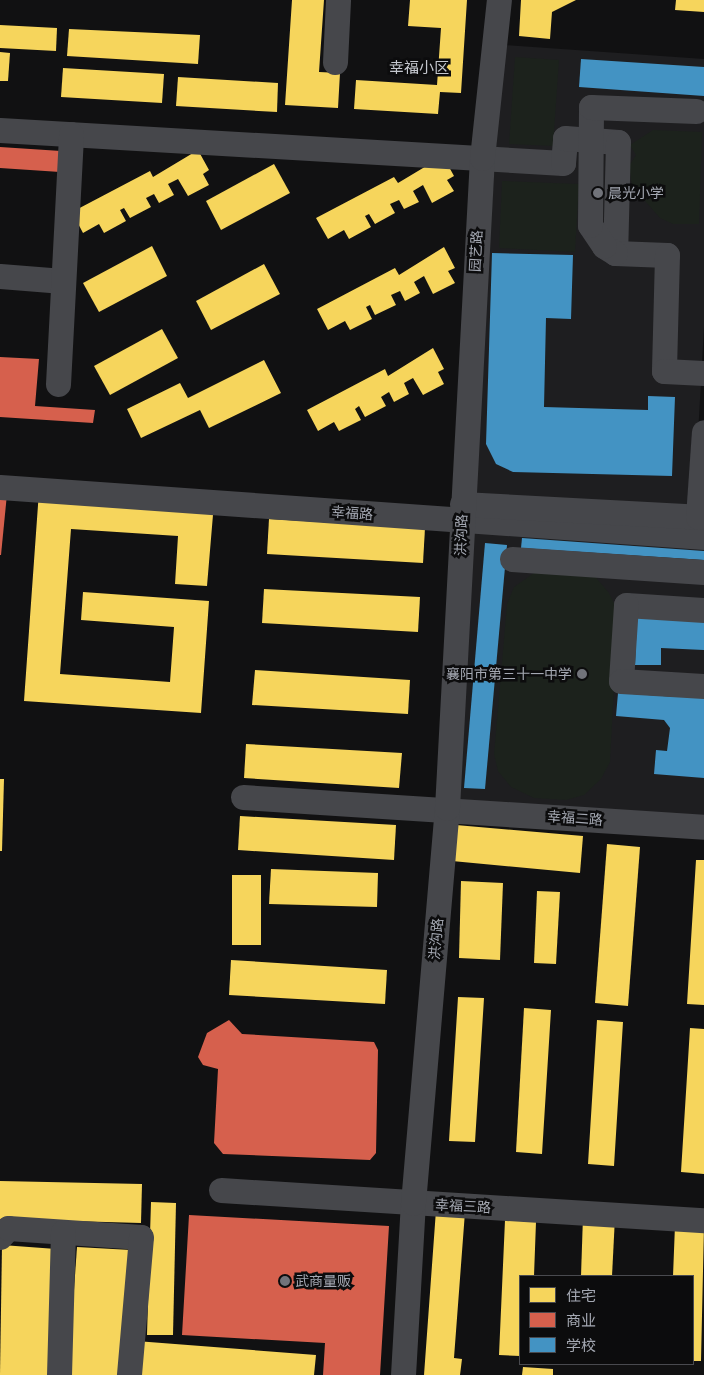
<!DOCTYPE html>
<html>
<head>
<meta charset="utf-8">
<style>
  body { margin:0 }
  #map { position:relative; width:704px; height:1375px; overflow:hidden; background:#111112; font-family:"PT Sans","Noto Sans SC",sans-serif }
  div>[style] { position:absolute }
  [style*='--x'] { left:calc(var(--x)*1px); top:calc(var(--y)*1px); width:calc(var(--w)*1px); rotate:calc(var(--a)*1deg) }
  .built>* { inset:0; background:#1e1e20 }
  .green>* { inset:0; background:#1c221c }
  .homes>* { inset:0; background:#f6d55c }
  .shops>* { inset:0; background:#d6604d }
  .schools>* { inset:0; background:#4393c3 }
  .minor>* { height:25px; margin:-12.5px; padding:0 12.5px; transform-origin:12.5px; border-radius:12.5px; background:#46474b }
  .dots>* { width:14px; height:14px; translate:-50% -50%; box-sizing:border-box; border:2px solid #0c0c0d; border-radius:50% }
  span { translate:-50% -50%; white-space:nowrap; text-align:center; line-height:1.15; -webkit-text-stroke:5px #0c0c0d; paint-order:stroke }
  .poi-label { font-size:14px; color:#a4a8b2 }
  .left { translate:0 -50%; text-align:left }
  .right { translate:-100% -50%; text-align:right }
  .street-label { font-size:14px; color:#a4a8b2 }
  .neighbourhood-label { font-size:15px; color:#c4c7ce }
  .legend { position:absolute; left:519px; top:1275px; width:175px; height:90px; box-sizing:border-box; background:#0c0c0d; border:1px solid #494a4f; margin:0; padding:6px 9px; list-style:none; font-size:15px; color:#a4a8b2 }
  .legend li { display:flex; align-items:center; gap:10px; height:25px }
  .legend b { width:25px; border:1px solid #494a4f }
</style>
</head>
<body>
<div id="map">
  <div class="built">
    <i style="clip-path:polygon(503px 45px,704px 59px,704px 327px,694px 507px,472px 494px)"></i>
    <i style="clip-path:polygon(469px 532px,704px 548px,704px 818px,454px 800px)"></i>
  </div>
  <div class="green">
    <i style="clip-path:polygon(515px 57px,559px 60px,553px 146px,509px 144px)"></i>
    <i style="clip-path:polygon(653px 130px,702px 132px,699px 224px,673px 224px,660px 218px,632px 186px,629px 166px,636px 155px,630px 145px)"></i>
    <i style="clip-path:polygon(502px 181px,579px 184px,575px 252px,499px 248px)"></i>
    <i style="clip-path:polygon(555px 566px,593px 574px,609px 593px,618px 611px,610px 762px,601px 779px,584px 795px,566px 800px,534px 798px,511px 787px,498px 771px,494px 754px,507px 604px,514px 587px,534px 573px)"></i>
  </div>
  <div class="homes">
    <i style="clip-path:polygon(292px 0,324px 0,319px 72px,340px 73px,338px 108px,285px 105px)"></i>
    <i style="clip-path:polygon(410px 0,467px 0,461px 93px,440px 92px,438px 114px,354px 109px,356px 80px,437px 85px,441px 28px,408px 26px)"></i>
    <i style="clip-path:polygon(521px 0,576px 0,552px 12px,550px 39px,519px 36px)"></i>
    <i style="clip-path:polygon(676px 0,704px 0,704px 12px,675px 10px)"></i>
    <i style="clip-path:polygon(0 25px,57px 28px,56px 51px,0 48px)"></i>
    <i style="clip-path:polygon(69px 29px,200px 35px,198px 64px,67px 56px)"></i>
    <i style="clip-path:polygon(0 52px,10px 53px,8px 81px,0 81px)"></i>
    <i style="clip-path:polygon(63px 68px,164px 74px,162px 103px,61px 97px)"></i>
    <i style="clip-path:polygon(178px 77px,278px 83px,277px 112px,176px 106px)"></i>
    <i style="clip-path:polygon(198px 150px,209px 170px,203px 174px,209px 185px,188px 196px,178px 179px,168px 184px,174px 195px,159px 203px,154px 194px,146px 198px,151px 207px,130px 218px,124px 208px,120px 210px,126px 221px,104px 233px,99px 224px,83px 233px,72px 212px,150px 171px,153px 177px)"></i>
    <i style="clip-path:polygon(443px 156px,454px 176px,447px 180px,454px 191px,432px 203px,423px 185px,413px 191px,419px 202px,404px 209px,399px 200px,390px 204px,395px 213px,375px 224px,369px 214px,365px 216px,371px 227px,349px 239px,344px 230px,328px 239px,316px 218px,394px 177px,398px 183px)"></i>
    <i style="clip-path:polygon(274px 164px,290px 193px,221px 230px,206px 201px)"></i>
    <i style="clip-path:polygon(152px 246px,167px 276px,99px 312px,83px 283px)"></i>
    <i style="clip-path:polygon(444px 247px,455px 268px,448px 271px,455px 283px,433px 294px,424px 276px,414px 282px,420px 293px,405px 301px,400px 291px,391px 295px,396px 305px,375px 315px,370px 305px,366px 307px,372px 319px,350px 330px,345px 321px,328px 330px,317px 309px,395px 268px,399px 275px)"></i>
    <i style="clip-path:polygon(264px 264px,280px 294px,211px 330px,196px 301px)"></i>
    <i style="clip-path:polygon(162px 329px,178px 358px,110px 395px,94px 366px)"></i>
    <i style="clip-path:polygon(433px 348px,444px 369px,438px 372px,444px 384px,423px 395px,413px 378px,404px 383px,409px 394px,394px 402px,389px 392px,381px 397px,386px 406px,365px 417px,359px 406px,355px 409px,361px 420px,339px 431px,334px 422px,318px 431px,307px 410px,385px 369px,388px 376px)"></i>
    <i style="clip-path:polygon(264px 360px,281px 393px,209px 428px,200px 410px,141px 438px,127px 409px,180px 383px,188px 398px)"></i>
    <i style="clip-path:polygon(39px 491px,214px 503px,207px 586px,175px 584px,178px 536px,71px 529px,60px 674px,170px 682px,174px 627px,81px 620px,83px 592px,209px 601px,201px 713px,24px 701px)"></i>
    <i style="clip-path:polygon(269px 519px,425px 528px,423px 563px,267px 554px)"></i>
    <i style="clip-path:polygon(264px 589px,420px 597px,418px 632px,262px 623px)"></i>
    <i style="clip-path:polygon(255px 670px,410px 680px,408px 714px,252px 705px)"></i>
    <i style="clip-path:polygon(246px 744px,402px 753px,399px 788px,244px 778px)"></i>
    <i style="clip-path:polygon(0 779px,4px 779px,2px 851px,0 851px)"></i>
    <i style="clip-path:polygon(240px 816px,396px 825px,394px 860px,238px 850px)"></i>
    <i style="clip-path:polygon(456px 825px,583px 836px,580px 873px,452px 861px)"></i>
    <i style="clip-path:polygon(607px 844px,640px 847px,628px 1006px,595px 1003px)"></i>
    <i style="clip-path:polygon(696px 860px,704px 860px,704px 1005px,687px 1004px)"></i>
    <i style="clip-path:polygon(271px 869px,378px 873px,377px 907px,269px 904px)"></i>
    <i style="clip-path:polygon(232px 875px,261px 875px,261px 945px,232px 945px)"></i>
    <i style="clip-path:polygon(461px 881px,503px 883px,500px 960px,459px 958px)"></i>
    <i style="clip-path:polygon(537px 891px,560px 892px,556px 964px,534px 963px)"></i>
    <i style="clip-path:polygon(231px 960px,387px 970px,385px 1004px,229px 995px)"></i>
    <i style="clip-path:polygon(458px 997px,484px 998px,475px 1142px,449px 1141px)"></i>
    <i style="clip-path:polygon(524px 1008px,551px 1010px,542px 1154px,516px 1152px)"></i>
    <i style="clip-path:polygon(597px 1020px,623px 1022px,614px 1166px,588px 1164px)"></i>
    <i style="clip-path:polygon(690px 1028px,704px 1029px,704px 1174px,681px 1172px)"></i>
    <i style="clip-path:polygon(0 1181px,142px 1184px,141px 1223px,0 1219px)"></i>
    <i style="clip-path:polygon(151px 1202px,176px 1203px,173px 1335px,147px 1335px)"></i>
    <i style="clip-path:polygon(436px 1210px,465px 1212px,454px 1358px,462px 1359px,460px 1375px,424px 1375px)"></i>
    <i style="clip-path:polygon(583px 1216px,615px 1217px,612px 1276px,581px 1276px)"></i>
    <i style="clip-path:polygon(505px 1220px,536px 1222px,534px 1276px,520px 1276px,520px 1356px,499px 1355px)"></i>
    <i style="clip-path:polygon(675px 1225px,704px 1226px,701px 1361px,693px 1361px,693px 1276px,673px 1276px)"></i>
    <i style="clip-path:polygon(2px 1245px,56px 1249px,48px 1375px,0 1375px)"></i>
    <i style="clip-path:polygon(77px 1247px,131px 1250px,123px 1375px,68px 1375px)"></i>
    <i style="clip-path:polygon(136px 1341px,316px 1355px,314px 1375px,134px 1375px)"></i>
    <i style="clip-path:polygon(523px 1367px,553px 1369px,553px 1375px,522px 1375px)"></i>
  </div>
  <div class="shops">
    <i style="clip-path:polygon(0 147px,61px 151px,60px 172px,0 168px)"></i>
    <i style="clip-path:polygon(0 357px,39px 359px,35px 406px,95px 410px,93px 423px,0 417px)"></i>
    <i style="clip-path:polygon(0 494px,7px 494px,1px 555px,0 555px)"></i>
    <i style="clip-path:polygon(229px 1020px,242px 1034px,374px 1042px,378px 1050px,376px 1153px,370px 1160px,223px 1154px,214px 1143px,218px 1069px,203px 1065px,198px 1057px,207px 1033px)"></i>
    <i style="clip-path:polygon(189px 1215px,389px 1226px,380px 1375px,323px 1375px,325px 1343px,182px 1335px)"></i>
  </div>
  <div class="schools">
    <i style="clip-path:polygon(581px 59px,704px 67px,704px 96px,579px 87px)"></i>
    <i style="clip-path:polygon(492px 253px,573px 255px,571px 319px,546px 318px,544px 407px,648px 410px,648px 396px,675px 397px,672px 476px,513px 472px,496px 464px,486px 444px)"></i>
    <i style="clip-path:polygon(522px 538px,704px 551px,704px 560px,521px 548px)"></i>
    <i style="clip-path:polygon(485px 543px,507px 545px,485px 789px,464px 788px)"></i>
    <i style="clip-path:polygon(704px 615px,704px 650px,661px 648px,661px 665px,635px 665px,637px 618px)"></i>
    <i style="clip-path:polygon(683px 692px,704px 694px,704px 778px,654px 774px,656px 750px,667px 751px,670px 728px,664px 720px,616px 716px,618px 693px,677px 697px)"></i>
  </div>
  <div class="minor">
    <i style="--x:335;--y:62;--w:62;--a:-87.2"></i>
    <i style="--x:0;--y:130;--w:564;--a:3.35"></i>
    <i style="--x:563;--y:163;--w:25;--a:-85"></i>
    <i style="--x:565;--y:138;--w:53;--a:4.3"></i>
    <i style="--x:618;--y:142;--w:111;--a:91.5"></i>
    <i style="--x:615;--y:253;--w:52;--a:2.2"></i>
    <i style="--x:667;--y:255;--w:116;--a:91.5"></i>
    <i style="--x:664;--y:371;--w:40;--a:2.9"></i>
    <i style="--x:615;--y:253;--w:13;--a:-148"></i>
    <i style="--x:604;--y:246;--w:25;--a:-124"></i>
    <i style="--x:590;--y:225;--w:118;--a:-89.5"></i>
    <i style="--x:591;--y:107;--w:105;--a:2.2"></i>
    <i style="--x:0;--y:276;--w:63;--a:4.5"></i>
    <i style="--x:58;--y:384;--w:250;--a:-87"></i>
    <i style="--x:0;--y:487;--w:706;--a:4.06"></i>
    <i style="--x:462;--y:504;--w:242;--a:3.1"></i>
    <i style="--x:698;--y:517;--w:85;--a:-86"></i>
    <i style="--x:512;--y:559;--w:192;--a:3.9"></i>
    <i style="--x:704;--y:610;--w:78;--a:-176.3"></i>
    <i style="--x:626;--y:605;--w:76;--a:93.8"></i>
    <i style="--x:621;--y:681;--w:83;--a:3.4"></i>
    <i style="--x:243;--y:797;--w:462;--a:3.7"></i>
    <i style="--x:221;--y:1190;--w:484;--a:3.6"></i>
    <i style="--x:0;--y:1237;--w:12;--a:-48"></i>
    <i style="--x:8;--y:1228;--w:133;--a:3.9"></i>
    <i style="--x:141;--y:1237;--w:139;--a:95"></i>
    <i style="--x:59;--y:1375;--w:143;--a:-88.4"></i>
    <i style="--x:403;--y:1375;--w:172;--a:-86.7"></i>
    <i style="--x:413;--y:1203;--w:396;--a:-85.1"></i>
    <i style="--x:447;--y:808;--w:651;--a:-86.92"></i>
    <i style="--x:482;--y:158;--w:159;--a:-83.9"></i>
  </div>
  <div class="dots">
    <i style="left:598px;top:193px;background:#71737a"></i>
    <i style="left:582px;top:674px;background:#71737a"></i>
    <i style="left:285px;top:1281px;background:#71737a"></i>
  </div>
  <div class="poi-label">
    <span class="left" style="left:608px;top:193px">晨光小学</span>
    <span class="right" style="left:572px;top:674px">襄阳市第三十一中学</span>
    <span class="left" style="left:295px;top:1281px">武商量贩</span>
  </div>
  <div class="street-label">
    <span style="left:476px;top:251px;rotate:-87deg">园艺路</span>
    <span style="left:352px;top:513px;rotate:4deg">幸福路</span>
    <span style="left:461px;top:535px;rotate:-88deg">洪沟路</span>
    <span style="left:575px;top:818px;rotate:4deg">幸福二路</span>
    <span style="left:436px;top:939px;rotate:-85deg">洪沟路</span>
    <span style="left:463px;top:1206px;rotate:3deg">幸福三路</span>
  </div>
  <div class="neighbourhood-label">
    <span style="left:419px;top:68px">幸福小区</span>
  </div>
  <ul class="legend">
  <li><b style="height:14px;background:#f6d55c"></b>住宅</li>
  <li><b style="height:14px;background:#d6604d"></b>商业</li>
  <li><b style="height:14px;background:#4393c3"></b>学校</li>
  </ul>
</div>
</body>
</html>
